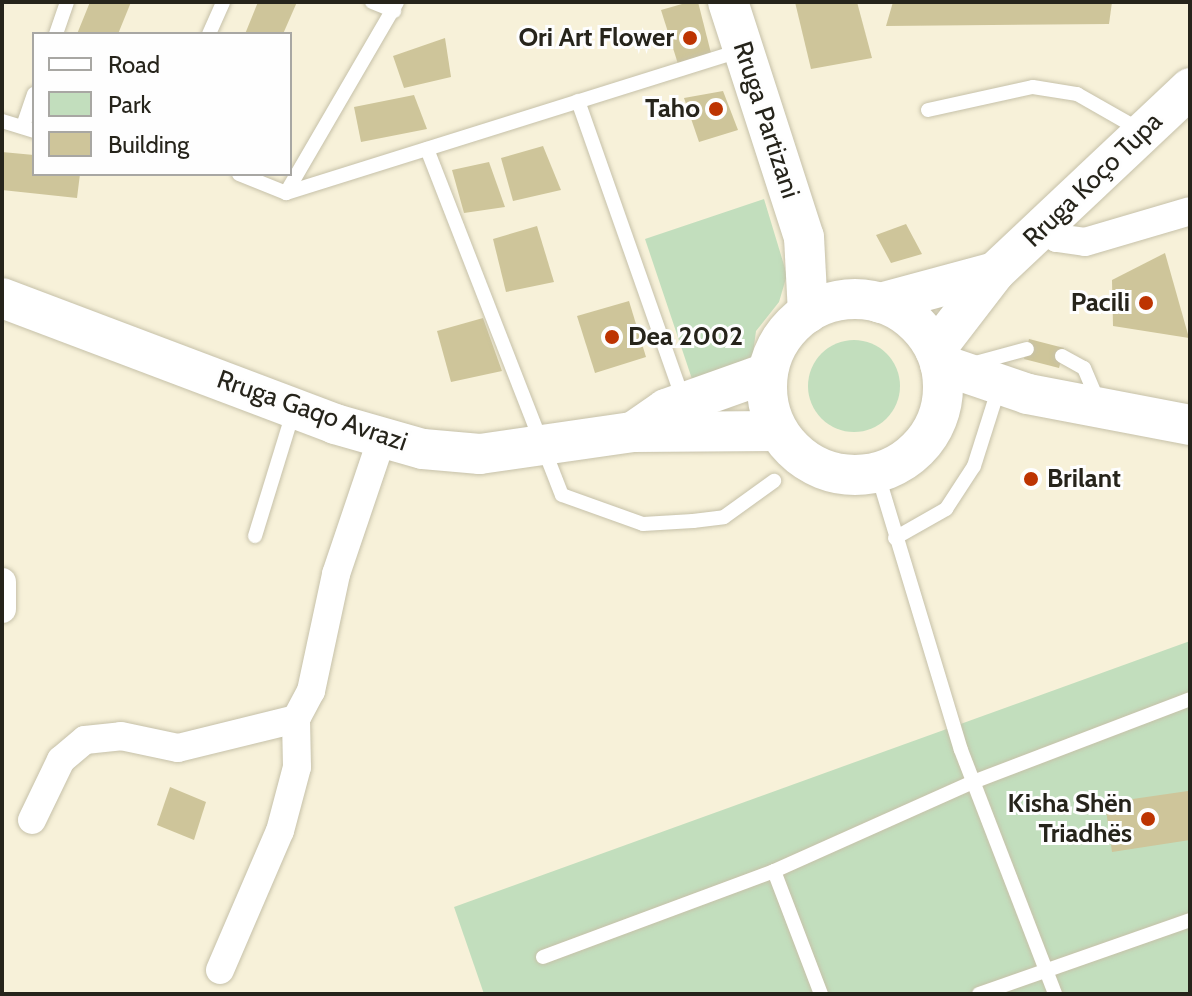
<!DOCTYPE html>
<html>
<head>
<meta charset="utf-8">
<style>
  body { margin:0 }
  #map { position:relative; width:1192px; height:996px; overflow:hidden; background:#f7f1d9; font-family:Cabin,sans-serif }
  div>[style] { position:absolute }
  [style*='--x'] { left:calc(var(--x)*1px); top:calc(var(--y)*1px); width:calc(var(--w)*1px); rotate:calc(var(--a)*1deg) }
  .green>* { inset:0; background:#c2debd }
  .round { border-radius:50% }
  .building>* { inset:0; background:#cec59a }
  .roads { filter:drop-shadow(0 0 2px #c6c1a9) drop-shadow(0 0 2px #c6c1a9) }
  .lane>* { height:14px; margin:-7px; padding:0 7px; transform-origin:7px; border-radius:7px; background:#fff }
  .street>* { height:28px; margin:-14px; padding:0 14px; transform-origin:14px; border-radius:14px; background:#fff }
  .secondary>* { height:40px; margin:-20px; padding:0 20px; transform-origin:20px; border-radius:20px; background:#fff }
  .secondary>.ring { margin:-20px; padding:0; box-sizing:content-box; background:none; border:40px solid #fff; border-radius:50% }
  .dots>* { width:22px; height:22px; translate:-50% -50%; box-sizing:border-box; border:4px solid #fefefe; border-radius:50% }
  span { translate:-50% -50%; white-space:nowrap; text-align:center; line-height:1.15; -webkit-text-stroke:6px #fefefe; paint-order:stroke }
  .poi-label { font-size:26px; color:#26241b; font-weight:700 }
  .right { translate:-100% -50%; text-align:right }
  .left { translate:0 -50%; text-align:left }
  .street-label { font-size:26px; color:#26241b }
  .frame { position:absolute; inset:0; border:4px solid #26241b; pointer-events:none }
  .legend { position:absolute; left:32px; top:32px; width:260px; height:144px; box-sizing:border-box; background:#fefefe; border:2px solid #a8a7a3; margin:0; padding:10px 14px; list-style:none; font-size:24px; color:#26241b }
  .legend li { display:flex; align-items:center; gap:16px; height:40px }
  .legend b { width:40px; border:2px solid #a8a7a3 }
</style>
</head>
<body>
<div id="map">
  <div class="green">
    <i style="clip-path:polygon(764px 199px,787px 275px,779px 302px,756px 331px,752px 361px,692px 379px,645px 239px)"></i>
    <i class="round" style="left:808px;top:340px;width:92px;height:92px"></i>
    <i style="clip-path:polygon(1190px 641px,1190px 994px,484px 994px,454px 907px)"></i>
  </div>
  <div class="building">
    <i style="clip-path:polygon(90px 2px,131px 2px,118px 34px,77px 34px)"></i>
    <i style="clip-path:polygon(258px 2px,297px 2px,283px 34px,245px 34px)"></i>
    <i style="clip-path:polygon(689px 2px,698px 2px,712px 57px,678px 64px,661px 10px)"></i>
    <i style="clip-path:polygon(795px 2px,857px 2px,872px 58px,811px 69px)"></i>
    <i style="clip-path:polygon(893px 2px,1112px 2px,1109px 24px,886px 26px)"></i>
    <i style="clip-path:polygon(445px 38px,451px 77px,404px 88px,393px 56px)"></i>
    <i style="clip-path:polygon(723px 91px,738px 130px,699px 142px,684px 98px)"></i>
    <i style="clip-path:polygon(414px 95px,427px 129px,361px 142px,354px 107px)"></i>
    <i style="clip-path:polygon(543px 146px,561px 190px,513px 201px,501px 158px)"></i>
    <i style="clip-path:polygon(2px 152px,34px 155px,34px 174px,80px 174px,77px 198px,2px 190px)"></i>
    <i style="clip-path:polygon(489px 162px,505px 207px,464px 213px,452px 170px)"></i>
    <i style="clip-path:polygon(906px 224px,922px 254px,891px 263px,876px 235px)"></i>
    <i style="clip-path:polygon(537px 226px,554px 282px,506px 292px,493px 239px)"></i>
    <i style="clip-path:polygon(1165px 253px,1189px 338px,1113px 326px,1112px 280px)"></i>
    <i style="clip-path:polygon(629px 301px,646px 357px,595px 373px,577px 316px)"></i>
    <i style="clip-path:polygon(483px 318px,502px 371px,451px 382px,437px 331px)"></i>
    <i style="clip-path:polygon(1029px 339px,1064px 348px,1059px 368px,1024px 359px)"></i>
    <i style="clip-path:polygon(170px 787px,206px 802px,194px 840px,157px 825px)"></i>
    <i style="clip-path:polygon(1188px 791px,1190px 840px,1112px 852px,1105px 803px)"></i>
  </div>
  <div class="roads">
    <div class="lane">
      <i style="--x:372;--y:2;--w:24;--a:22"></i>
      <i style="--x:56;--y:34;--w:34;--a:-71"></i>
      <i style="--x:209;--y:34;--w:35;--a:-66"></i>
      <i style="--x:578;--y:101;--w:316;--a:70.6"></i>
      <i style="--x:928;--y:110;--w:107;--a:-12.4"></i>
      <i style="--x:1033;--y:87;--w:45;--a:9"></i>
      <i style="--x:1077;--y:94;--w:73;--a:29.7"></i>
      <i style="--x:2;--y:121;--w:34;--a:17"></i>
      <i style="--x:23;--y:126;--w:34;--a:-71"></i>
      <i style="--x:427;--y:149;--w:371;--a:68.7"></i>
      <i style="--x:562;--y:495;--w:86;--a:19.7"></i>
      <i style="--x:643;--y:524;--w:50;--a:-3.4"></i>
      <i style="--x:693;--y:521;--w:31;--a:-7"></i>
      <i style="--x:724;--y:517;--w:62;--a:-35.8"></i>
      <i style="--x:239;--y:174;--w:51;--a:22"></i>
      <i style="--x:286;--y:193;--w:221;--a:-59.8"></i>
      <i style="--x:286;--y:193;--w:475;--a:-17.4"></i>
      <i style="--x:1062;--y:356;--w:25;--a:29"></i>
      <i style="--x:1084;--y:368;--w:39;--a:67"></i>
      <i style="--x:968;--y:365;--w:61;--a:-15.2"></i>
      <i style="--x:877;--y:472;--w:290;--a:73.2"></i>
      <i style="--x:961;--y:750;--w:261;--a:68.9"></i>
      <i style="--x:255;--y:536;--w:133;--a:-72.9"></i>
      <i style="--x:895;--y:538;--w:59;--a:-29.6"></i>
      <i style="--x:946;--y:509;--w:51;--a:-56.9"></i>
      <i style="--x:974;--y:466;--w:66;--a:-72.4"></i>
      <i style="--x:774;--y:871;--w:132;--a:69.1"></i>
      <i style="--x:543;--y:957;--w:246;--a:-20.4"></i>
      <i style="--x:774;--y:871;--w:218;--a:-24.1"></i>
      <i style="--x:973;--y:782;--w:232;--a:-20.9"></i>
      <i style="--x:979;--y:994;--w:224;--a:-19.3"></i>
    </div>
    <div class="street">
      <i style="--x:1046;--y:228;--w:15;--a:42"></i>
      <i style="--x:1057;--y:238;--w:28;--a:8"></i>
      <i style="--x:1085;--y:242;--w:109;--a:-16.4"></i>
      <i style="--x:2;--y:582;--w:27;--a:90"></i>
      <i style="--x:32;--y:820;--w:67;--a:-64.2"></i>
      <i style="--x:61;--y:760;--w:31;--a:-40"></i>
      <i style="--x:85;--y:740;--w:36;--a:-6"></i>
      <i style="--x:121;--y:736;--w:58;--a:11.9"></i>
      <i style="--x:178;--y:748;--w:122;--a:-13.8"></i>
      <i style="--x:296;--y:719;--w:32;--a:-62"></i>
      <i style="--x:311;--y:691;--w:120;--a:-77.9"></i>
      <i style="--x:336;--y:574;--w:144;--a:-71.3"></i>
      <i style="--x:220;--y:970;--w:151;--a:-66.7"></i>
      <i style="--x:280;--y:831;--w:66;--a:-75.1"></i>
      <i style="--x:297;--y:767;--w:48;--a:-91.2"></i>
    </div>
    <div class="secondary">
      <i style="--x:728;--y:2;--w:247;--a:72.1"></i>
      <i style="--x:804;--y:237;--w:76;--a:87"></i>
      <i style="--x:2;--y:298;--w:356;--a:20.7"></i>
      <i style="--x:335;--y:424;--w:91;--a:15.9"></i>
      <i style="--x:423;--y:449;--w:57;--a:5"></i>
      <i style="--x:480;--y:454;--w:155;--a:-8.2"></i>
      <i style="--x:633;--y:432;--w:145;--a:-0.4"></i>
      <i class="ring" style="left:767px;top:299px;width:136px;height:136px"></i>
      <i style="--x:880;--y:303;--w:119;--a:-15.1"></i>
      <i style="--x:935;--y:350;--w:98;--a:-52.4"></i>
      <i style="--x:995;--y:272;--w:268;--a:-43.3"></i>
      <i style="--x:940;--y:364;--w:93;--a:18.8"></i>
      <i style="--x:1028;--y:394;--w:165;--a:10.8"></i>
      <i style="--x:633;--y:432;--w:40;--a:-34.9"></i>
      <i style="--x:666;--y:409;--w:107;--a:-19.6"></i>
    </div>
  </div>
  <div class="dots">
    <i style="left:690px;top:38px;background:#bd3401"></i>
    <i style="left:716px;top:109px;background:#bd3401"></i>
    <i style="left:1146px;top:303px;background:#bd3401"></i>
    <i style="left:612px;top:337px;background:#bd3401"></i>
    <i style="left:1031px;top:479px;background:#bd3401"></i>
    <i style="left:1148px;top:819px;background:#bd3401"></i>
  </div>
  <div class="poi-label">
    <span class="right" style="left:674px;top:38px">Ori Art Flower</span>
    <span class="right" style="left:700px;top:109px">Taho</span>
    <span class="right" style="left:1130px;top:303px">Pacili</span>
    <span class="left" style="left:628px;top:337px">Dea 2002</span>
    <span class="left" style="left:1047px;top:479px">Brilant</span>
    <span class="right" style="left:1132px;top:819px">Kisha Shën<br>Triadhës</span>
  </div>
  <div class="street-label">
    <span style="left:766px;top:120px;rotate:72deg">Rruga Partizani</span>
    <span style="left:1093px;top:180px;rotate:-44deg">Rruga Koço Tupa</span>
    <span style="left:312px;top:411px;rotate:19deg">Rruga Gaqo Avrazi</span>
  </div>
  <div class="frame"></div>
  <ul class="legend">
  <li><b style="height:10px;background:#fff"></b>Road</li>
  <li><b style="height:22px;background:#c2debd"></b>Park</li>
  <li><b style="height:22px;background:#cec59a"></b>Building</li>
  </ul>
</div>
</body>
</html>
